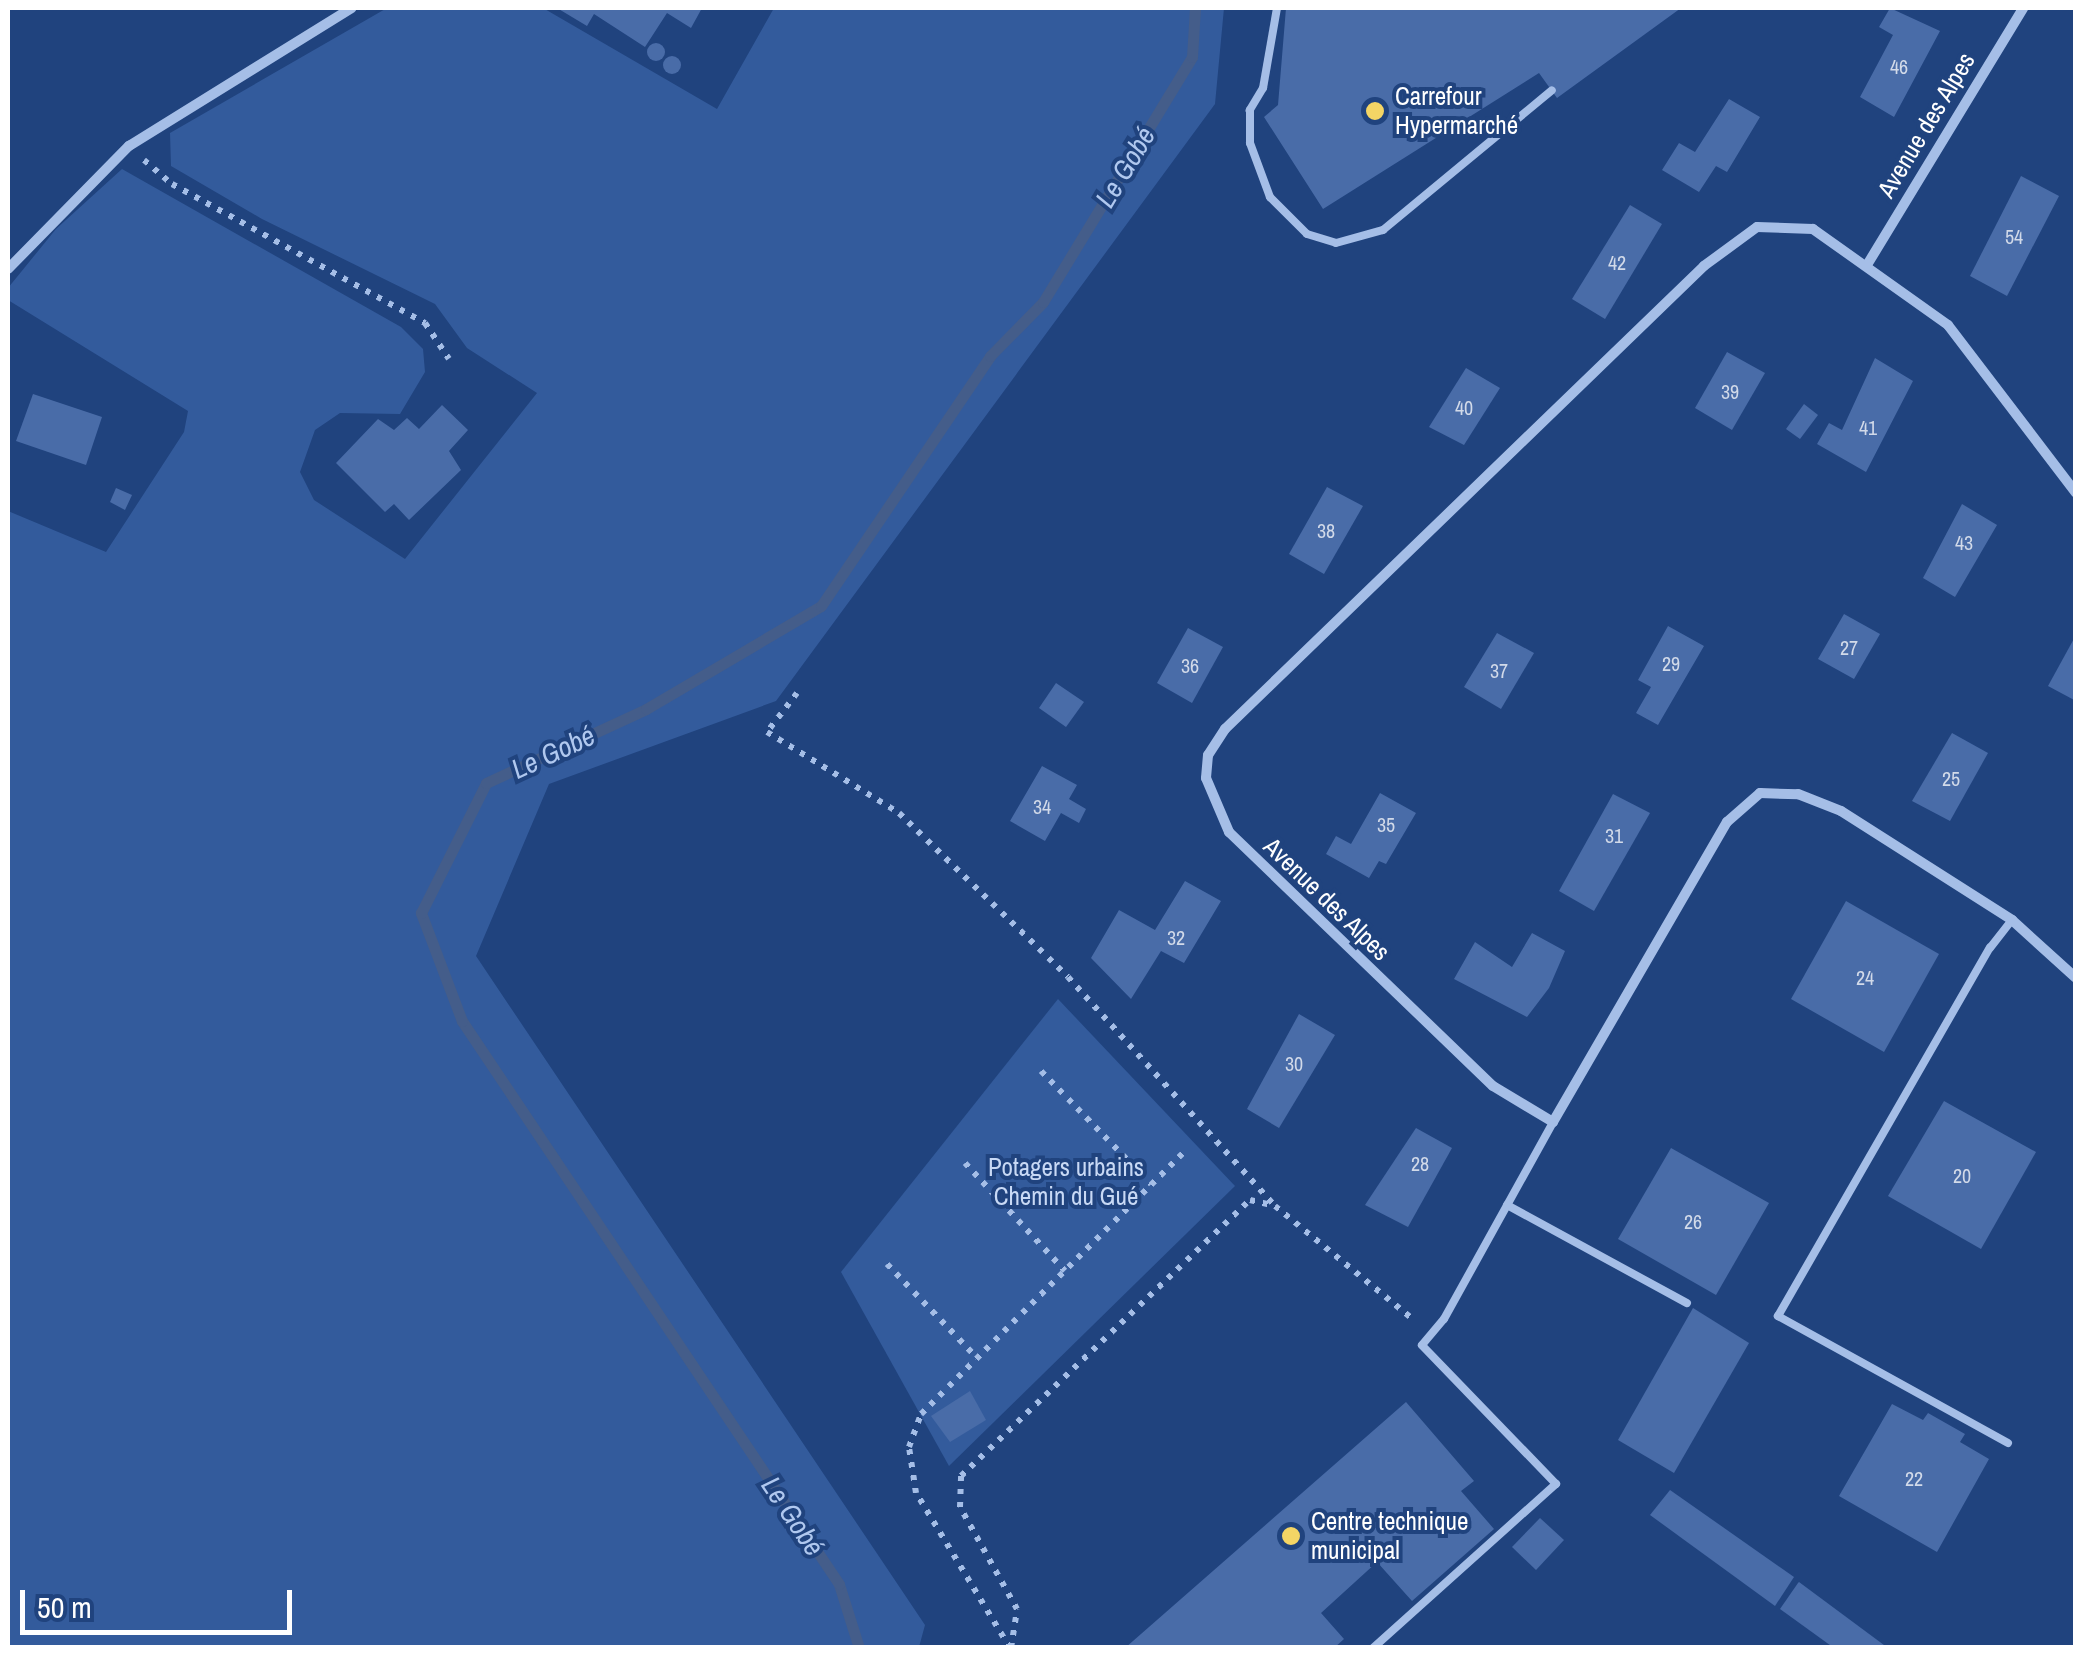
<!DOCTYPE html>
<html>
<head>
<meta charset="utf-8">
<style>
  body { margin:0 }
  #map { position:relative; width:2083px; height:1655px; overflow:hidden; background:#20437e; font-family:"Archivo Narrow",sans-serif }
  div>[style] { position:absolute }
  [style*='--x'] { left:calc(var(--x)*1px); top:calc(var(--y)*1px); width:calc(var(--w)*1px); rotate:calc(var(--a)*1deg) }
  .green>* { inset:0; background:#335b9c }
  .stream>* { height:11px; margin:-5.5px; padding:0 5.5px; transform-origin:5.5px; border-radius:5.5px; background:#445d8a }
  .building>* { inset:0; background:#496ca8 }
  .round { border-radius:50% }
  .path>* { height:6px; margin-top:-3px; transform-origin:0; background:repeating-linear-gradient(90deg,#a5bee7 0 5px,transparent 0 13px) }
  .service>* { height:8px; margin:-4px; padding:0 4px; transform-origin:4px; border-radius:4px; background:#a5bee7 }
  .minor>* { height:10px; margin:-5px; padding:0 5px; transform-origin:5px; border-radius:5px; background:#a5bee7 }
  .dots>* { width:28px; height:28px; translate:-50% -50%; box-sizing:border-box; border:5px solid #20437e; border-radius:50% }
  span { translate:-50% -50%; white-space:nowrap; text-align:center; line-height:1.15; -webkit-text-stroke:8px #20437e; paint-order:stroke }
  .number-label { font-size:20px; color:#d2dae9 }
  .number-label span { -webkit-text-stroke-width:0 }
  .poi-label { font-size:25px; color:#fff }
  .left { translate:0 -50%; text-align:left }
  .street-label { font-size:25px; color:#fff }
  .park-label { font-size:25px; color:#c8d9f5 }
  .water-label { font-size:28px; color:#b0c8ef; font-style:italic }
  .frame { position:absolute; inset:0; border:10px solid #fff; pointer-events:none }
  .scale { position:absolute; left:20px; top:1590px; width:272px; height:45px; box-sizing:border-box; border:5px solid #fff; border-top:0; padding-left:12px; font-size:30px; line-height:35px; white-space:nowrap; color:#fff; -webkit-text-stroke:8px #20437e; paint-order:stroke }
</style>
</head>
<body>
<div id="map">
  <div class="green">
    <i style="clip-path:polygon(387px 8px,543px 8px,717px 109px,774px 8px,1224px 8px,1215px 104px,776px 701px,549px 784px,476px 956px,925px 1625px,919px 1647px,8px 1647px,8px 511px,106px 552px,184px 432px,188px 411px,8px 300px,8px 288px,56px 229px,122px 169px,401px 327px,423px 349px,425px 372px,400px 414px,340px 413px,315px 430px,300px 472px,314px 500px,405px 559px,537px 393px,467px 348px,435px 304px,262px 219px,171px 166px,170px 133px)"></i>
    <i style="clip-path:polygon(1058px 999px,1235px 1186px,949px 1466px,841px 1272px)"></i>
  </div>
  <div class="stream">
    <i style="--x:859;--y:1648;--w:67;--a:-107.4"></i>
    <i style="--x:839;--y:1584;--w:678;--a:-123.81"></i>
    <i style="--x:462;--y:1021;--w:116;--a:-110.8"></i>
    <i style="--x:421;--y:913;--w:145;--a:-63.4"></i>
    <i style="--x:486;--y:783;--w:176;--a:-24.8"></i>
    <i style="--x:646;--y:709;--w:203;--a:-30.5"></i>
    <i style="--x:821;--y:606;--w:302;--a:-55.9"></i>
    <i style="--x:990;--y:356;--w:76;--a:-45.5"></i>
    <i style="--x:1043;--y:302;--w:287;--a:-58.7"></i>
    <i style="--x:1192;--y:57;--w:49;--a:-86.5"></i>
  </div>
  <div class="building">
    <i style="clip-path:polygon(557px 8px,702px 8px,691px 28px,667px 13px,645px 47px,594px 14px,587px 26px)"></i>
    <i style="clip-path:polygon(1286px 8px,1681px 8px,1557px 98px,1539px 73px,1323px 209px,1264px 117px,1278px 105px)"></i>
    <i style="clip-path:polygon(1890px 8px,1940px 31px,1894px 117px,1860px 97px,1893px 35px,1879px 27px)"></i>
    <i class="round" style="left:647px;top:43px;width:18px;height:18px"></i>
    <i class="round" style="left:663px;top:56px;width:18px;height:18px"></i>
    <i style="clip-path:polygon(1729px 99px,1760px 117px,1727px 172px,1716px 166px,1699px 192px,1662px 170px,1679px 143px,1695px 152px)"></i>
    <i style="clip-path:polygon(2021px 176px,2059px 196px,2007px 296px,1970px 276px)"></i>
    <i style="clip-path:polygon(1630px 205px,1662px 224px,1605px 319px,1572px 299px)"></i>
    <i style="clip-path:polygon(1727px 352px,1765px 373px,1732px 430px,1695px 408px)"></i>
    <i style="clip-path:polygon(1875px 358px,1913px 381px,1866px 472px,1817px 444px,1829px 423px,1842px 430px)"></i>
    <i style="clip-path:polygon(1466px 368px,1500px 388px,1464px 445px,1429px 427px)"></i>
    <i style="clip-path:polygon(33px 394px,102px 417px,86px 465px,16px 441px)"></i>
    <i style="clip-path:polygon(1804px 404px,1818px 415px,1800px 439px,1786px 429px)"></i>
    <i style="clip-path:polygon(442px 405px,468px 430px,449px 451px,461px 470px,409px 520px,394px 504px,385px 512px,336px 463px,378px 419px,394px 430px,407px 418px,419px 429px)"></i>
    <i style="clip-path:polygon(1327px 487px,1363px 506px,1324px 574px,1289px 554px)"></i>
    <i style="clip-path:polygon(116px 488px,132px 495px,125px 510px,110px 502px)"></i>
    <i style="clip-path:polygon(1962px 504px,1997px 525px,1955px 597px,1923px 578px)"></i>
    <i style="clip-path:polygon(1844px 614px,1880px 634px,1854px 679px,1818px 659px)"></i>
    <i style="clip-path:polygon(1668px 626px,1704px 646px,1658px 725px,1636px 713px,1651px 687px,1638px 680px)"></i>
    <i style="clip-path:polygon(1188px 628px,1223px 647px,1192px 703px,1157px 683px)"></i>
    <i style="clip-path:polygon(1497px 633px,1534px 653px,1501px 709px,1464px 687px)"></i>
    <i style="clip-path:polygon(2076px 635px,2076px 701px,2048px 686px)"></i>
    <i style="clip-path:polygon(1056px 683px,1084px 702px,1066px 727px,1039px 708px)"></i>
    <i style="clip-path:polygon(1952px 733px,1988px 753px,1950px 821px,1912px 801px)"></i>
    <i style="clip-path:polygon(1042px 766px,1077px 785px,1069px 799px,1086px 809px,1079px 823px,1061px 813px,1045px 841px,1010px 821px)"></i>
    <i style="clip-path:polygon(1380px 793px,1416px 813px,1386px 864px,1379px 861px,1369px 878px,1326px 854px,1336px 836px,1351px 844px)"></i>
    <i style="clip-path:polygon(1613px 794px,1650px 813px,1594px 911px,1559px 891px)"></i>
    <i style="clip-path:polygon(1185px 881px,1221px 901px,1184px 963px,1161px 951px,1131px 999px,1091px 958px,1119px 910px,1155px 930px)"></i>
    <i style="clip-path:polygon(1846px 901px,1939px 954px,1884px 1052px,1791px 999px)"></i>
    <i style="clip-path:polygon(1532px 933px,1565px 951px,1549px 988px,1527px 1017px,1454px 979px,1475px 942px,1512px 967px)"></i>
    <i style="clip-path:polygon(1299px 1014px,1335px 1035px,1279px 1128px,1247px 1109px)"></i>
    <i style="clip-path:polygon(1944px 1101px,2036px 1152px,1981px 1249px,1888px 1196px)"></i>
    <i style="clip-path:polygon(1416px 1128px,1452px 1148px,1408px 1227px,1365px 1205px)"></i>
    <i style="clip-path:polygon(1671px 1148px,1769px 1203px,1716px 1295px,1618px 1239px)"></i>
    <i style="clip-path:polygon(1693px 1308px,1749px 1343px,1674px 1473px,1618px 1440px)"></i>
    <i style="clip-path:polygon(970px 1391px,986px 1420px,950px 1442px,931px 1416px)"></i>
    <i style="clip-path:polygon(1406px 1402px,1474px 1481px,1461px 1491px,1494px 1529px,1412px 1601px,1377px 1562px,1321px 1613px,1344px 1639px,1334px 1648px,1125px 1648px)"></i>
    <i style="clip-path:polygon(1892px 1404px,1923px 1420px,1928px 1413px,1965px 1434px,1960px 1442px,1989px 1459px,1937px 1552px,1839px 1496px)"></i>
    <i style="clip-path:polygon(1670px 1490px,1794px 1577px,1775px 1606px,1650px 1515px)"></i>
    <i style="clip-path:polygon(1540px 1518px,1564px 1540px,1536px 1570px,1512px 1547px)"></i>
    <i style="clip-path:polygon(1798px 1583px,1799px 1582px,1888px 1648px,1834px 1648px,1780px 1609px)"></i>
  </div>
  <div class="path">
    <i style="--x:144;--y:160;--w:37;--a:41"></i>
    <i style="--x:172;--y:184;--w:289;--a:28.8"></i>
    <i style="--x:425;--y:323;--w:43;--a:56.3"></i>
    <i style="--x:797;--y:693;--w:49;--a:127.6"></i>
    <i style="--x:767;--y:732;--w:155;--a:31.5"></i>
    <i style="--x:899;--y:813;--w:235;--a:44.1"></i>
    <i style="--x:1068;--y:977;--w:307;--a:47.9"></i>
    <i style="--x:1041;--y:1071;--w:158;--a:45.8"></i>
    <i style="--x:965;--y:1163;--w:147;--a:47.2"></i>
    <i style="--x:887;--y:1264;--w:130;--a:46.2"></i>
    <i style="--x:1010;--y:1648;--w:181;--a:-121.2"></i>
    <i style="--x:916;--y:1493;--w:47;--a:-98.7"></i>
    <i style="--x:909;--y:1447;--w:35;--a:-70"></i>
    <i style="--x:921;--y:1414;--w:374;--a:-44.9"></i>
    <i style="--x:1011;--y:1648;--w:39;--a:-81"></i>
    <i style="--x:1017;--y:1609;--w:117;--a:-119.2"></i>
    <i style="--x:960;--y:1507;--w:31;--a:-88"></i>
    <i style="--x:961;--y:1476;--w:400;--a:-43.7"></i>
    <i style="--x:1250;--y:1200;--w:26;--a:13"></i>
    <i style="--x:1275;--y:1206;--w:181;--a:39.4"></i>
  </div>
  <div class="service">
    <i style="--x:1277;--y:8;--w:81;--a:99.9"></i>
    <i style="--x:1263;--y:88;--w:26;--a:121"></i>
    <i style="--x:1250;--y:110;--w:33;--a:90"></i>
    <i style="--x:1250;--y:143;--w:58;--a:69.7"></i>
    <i style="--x:1270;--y:197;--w:52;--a:45"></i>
    <i style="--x:1307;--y:234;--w:30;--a:17"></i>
    <i style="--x:1336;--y:243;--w:49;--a:-15.5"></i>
    <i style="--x:1383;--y:230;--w:219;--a:-39.6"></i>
    <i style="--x:1507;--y:1205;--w:205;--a:28.6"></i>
    <i style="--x:2008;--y:1443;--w:263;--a:-151.1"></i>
    <i style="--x:1778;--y:1316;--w:425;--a:-60.1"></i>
    <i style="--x:1990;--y:948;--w:36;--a:-52"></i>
    <i style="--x:1373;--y:1648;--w:246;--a:-41.9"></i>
    <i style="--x:1556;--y:1484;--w:193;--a:-134"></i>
    <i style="--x:1422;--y:1345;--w:34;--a:-50"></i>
    <i style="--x:1444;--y:1319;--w:225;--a:-61"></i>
  </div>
  <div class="minor">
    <i style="--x:1867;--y:265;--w:301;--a:-58.7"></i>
    <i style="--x:8;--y:269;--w:173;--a:-45.5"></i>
    <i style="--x:129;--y:146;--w:262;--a:-31.8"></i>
    <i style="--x:2076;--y:493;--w:211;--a:-127.3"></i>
    <i style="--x:1948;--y:325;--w:166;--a:-144.6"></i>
    <i style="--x:1813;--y:229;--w:56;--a:-178"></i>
    <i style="--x:1757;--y:227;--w:66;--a:143.7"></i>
    <i style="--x:1704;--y:266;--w:666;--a:135.97"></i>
    <i style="--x:1225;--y:729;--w:31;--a:123"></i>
    <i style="--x:1208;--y:755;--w:23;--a:95"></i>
    <i style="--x:1206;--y:778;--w:59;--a:66.9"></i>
    <i style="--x:1229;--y:832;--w:366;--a:43.9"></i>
    <i style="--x:1493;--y:1086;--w:70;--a:31"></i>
    <i style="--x:1553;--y:1122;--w:347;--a:-59.9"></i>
    <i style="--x:1727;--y:822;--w:44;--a:-41.3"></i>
    <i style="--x:1760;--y:793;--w:38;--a:2"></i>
    <i style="--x:1798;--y:794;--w:46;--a:21.6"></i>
    <i style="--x:1841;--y:811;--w:203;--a:32.5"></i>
    <i style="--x:2012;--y:920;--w:86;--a:42.2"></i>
  </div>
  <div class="dots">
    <i style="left:1375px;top:111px;background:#f4d565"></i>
    <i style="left:1291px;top:1536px;background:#f4d565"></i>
  </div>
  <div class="number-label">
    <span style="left:1899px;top:66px">46</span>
    <span style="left:2014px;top:236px">54</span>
    <span style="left:1617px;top:262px">42</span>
    <span style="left:1730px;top:391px">39</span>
    <span style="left:1464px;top:407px">40</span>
    <span style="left:1868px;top:427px">41</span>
    <span style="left:1326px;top:530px">38</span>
    <span style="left:1964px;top:542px">43</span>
    <span style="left:1849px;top:647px">27</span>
    <span style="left:1671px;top:663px">29</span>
    <span style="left:1190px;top:665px">36</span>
    <span style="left:1499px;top:670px">37</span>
    <span style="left:1951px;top:778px">25</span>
    <span style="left:1042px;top:806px">34</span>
    <span style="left:1386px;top:824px">35</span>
    <span style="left:1614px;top:835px">31</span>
    <span style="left:1176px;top:937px">32</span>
    <span style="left:1865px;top:977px">24</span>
    <span style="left:1294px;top:1063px">30</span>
    <span style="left:1420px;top:1163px">28</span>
    <span style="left:1962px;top:1175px">20</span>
    <span style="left:1693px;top:1221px">26</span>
    <span style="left:1914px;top:1478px">22</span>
  </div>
  <div class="poi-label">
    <span class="left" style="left:1395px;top:111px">Carrefour<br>Hypermarché</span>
    <span class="left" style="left:1311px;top:1536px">Centre technique<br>municipal</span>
  </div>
  <div class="street-label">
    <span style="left:1926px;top:125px;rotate:-59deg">Avenue des Alpes</span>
    <span style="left:1327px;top:899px;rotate:44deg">Avenue des Alpes</span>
  </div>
  <div class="park-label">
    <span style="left:1066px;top:1182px">Potagers urbains<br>Chemin du Gué</span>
  </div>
  <div class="water-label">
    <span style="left:1125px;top:167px;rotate:-59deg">Le Gobé</span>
    <span style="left:553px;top:752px;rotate:-25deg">Le Gobé</span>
    <span style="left:793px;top:1516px;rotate:56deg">Le Gobé</span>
  </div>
  <div class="frame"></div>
  <div class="scale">50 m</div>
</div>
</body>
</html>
